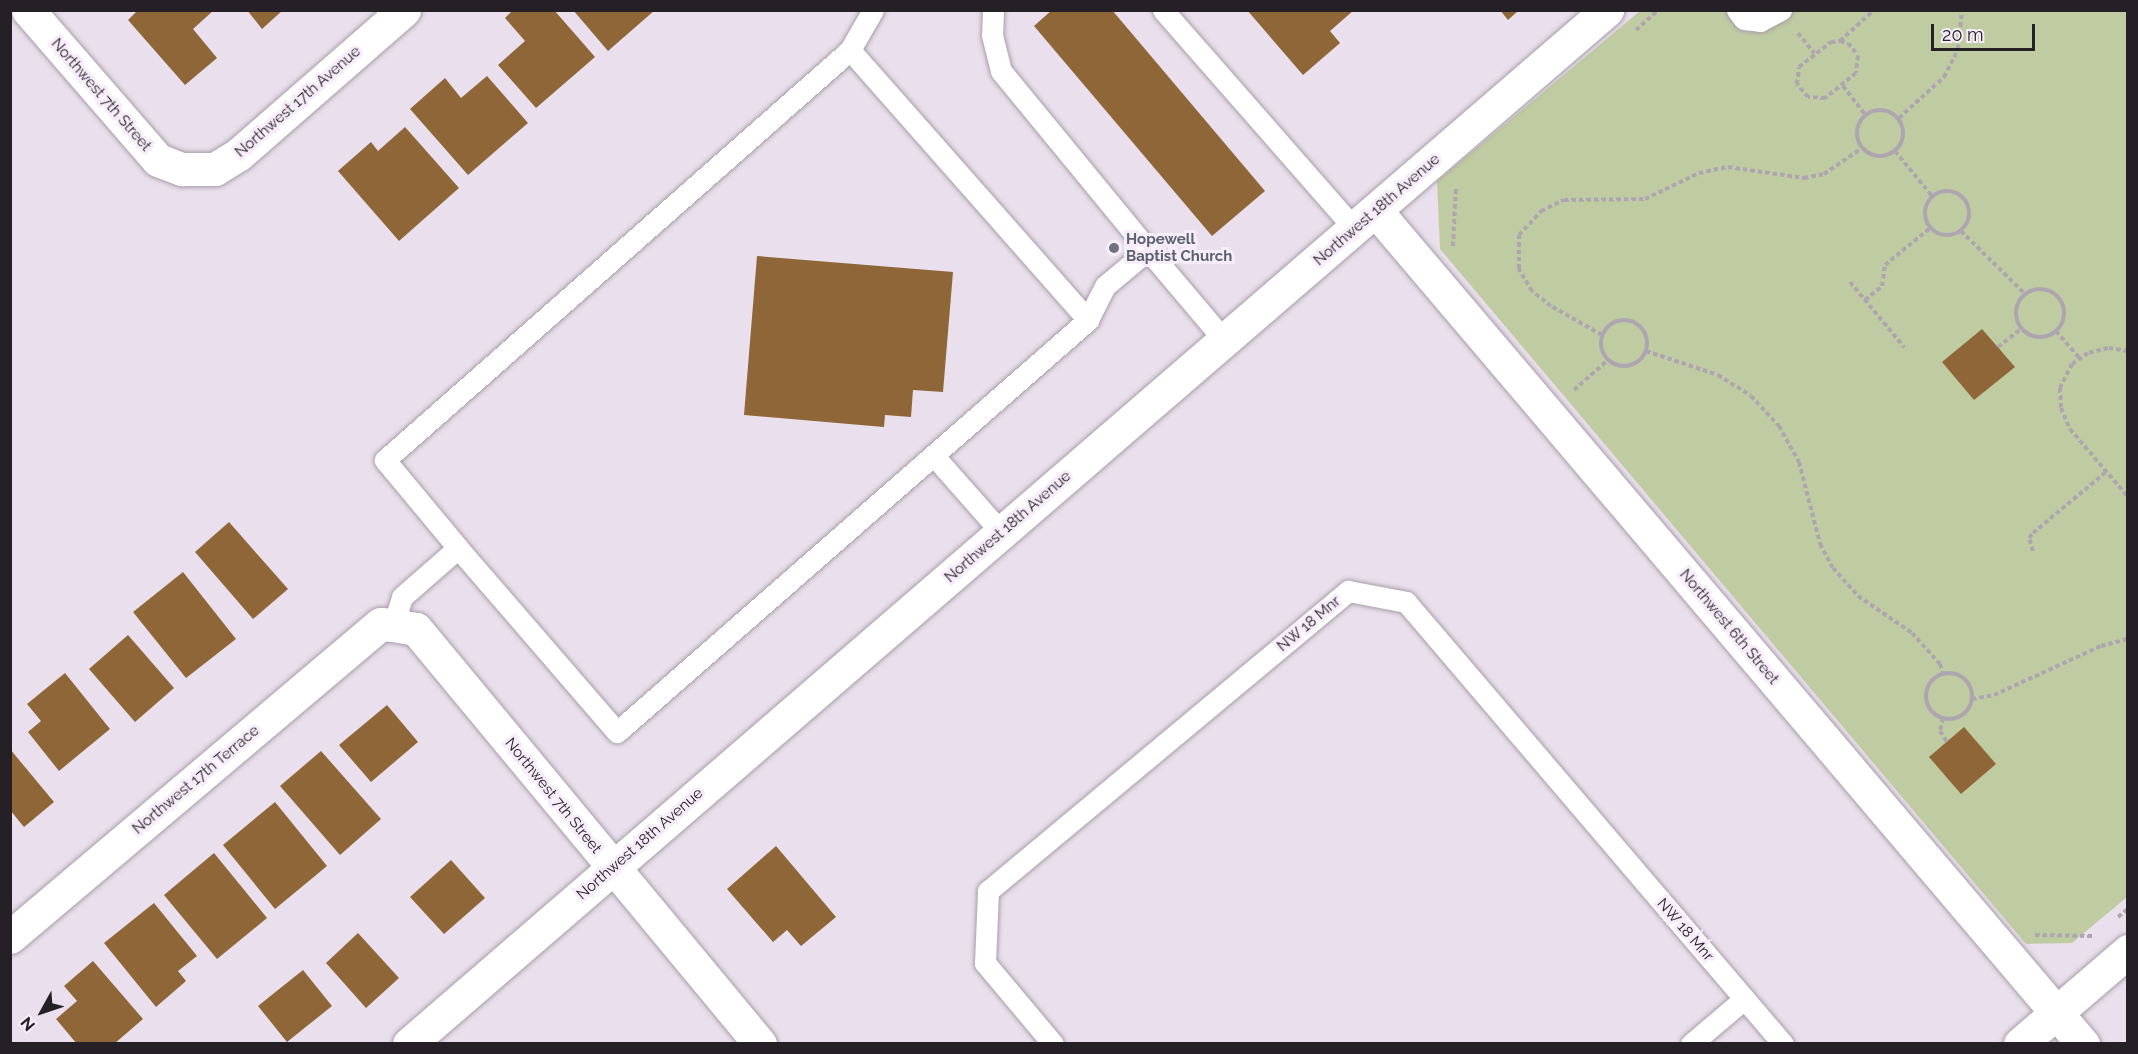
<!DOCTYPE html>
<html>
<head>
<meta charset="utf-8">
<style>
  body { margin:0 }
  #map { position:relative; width:2138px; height:1054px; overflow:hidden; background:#eadfec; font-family:Raleway,sans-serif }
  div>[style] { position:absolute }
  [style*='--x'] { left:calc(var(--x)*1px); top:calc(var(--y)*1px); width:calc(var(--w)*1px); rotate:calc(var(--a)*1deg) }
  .green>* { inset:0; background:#bfcca1 }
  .building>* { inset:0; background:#8f6637 }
  .path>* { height:4px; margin-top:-2px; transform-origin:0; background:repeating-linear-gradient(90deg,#aea5b0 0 4.5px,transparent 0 7.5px) }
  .path>.ring { margin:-2px; padding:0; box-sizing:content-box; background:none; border:4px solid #aea5b0; border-radius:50% }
  .roads { filter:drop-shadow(0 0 2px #a89eaa) drop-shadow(0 0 2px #a89eaa) }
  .lane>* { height:21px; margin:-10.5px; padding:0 10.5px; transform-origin:10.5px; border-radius:10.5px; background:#fff }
  .street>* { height:33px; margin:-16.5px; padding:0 16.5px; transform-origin:16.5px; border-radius:16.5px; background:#fff }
  .dots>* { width:16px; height:16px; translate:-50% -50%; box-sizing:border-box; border:3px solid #f7ecfa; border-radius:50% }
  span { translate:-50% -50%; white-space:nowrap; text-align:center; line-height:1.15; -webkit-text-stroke:6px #f7ecfa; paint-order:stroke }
  .street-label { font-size:15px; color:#242025 }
  .worship-label { font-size:15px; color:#5b616d; font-weight:700 }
  .left { translate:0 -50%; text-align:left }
  .frame { position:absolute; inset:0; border:12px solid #242025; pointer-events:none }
  .north { position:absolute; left:12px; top:982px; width:60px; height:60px; -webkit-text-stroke:4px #f7ecfa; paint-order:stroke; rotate:230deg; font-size:16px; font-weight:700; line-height:24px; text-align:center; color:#242025 }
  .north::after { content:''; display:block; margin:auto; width:21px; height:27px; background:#242025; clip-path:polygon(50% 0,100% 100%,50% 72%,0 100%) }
  .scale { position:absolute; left:1931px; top:24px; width:104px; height:27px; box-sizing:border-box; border:3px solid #242025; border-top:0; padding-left:8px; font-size:18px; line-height:21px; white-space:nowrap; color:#242025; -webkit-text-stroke:4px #f7ecfa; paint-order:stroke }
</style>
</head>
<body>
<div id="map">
  <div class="green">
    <i style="clip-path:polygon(1640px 11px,2127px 11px,2127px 897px,2072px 943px,2026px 944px,1440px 249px,1437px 181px)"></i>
  </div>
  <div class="building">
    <i style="clip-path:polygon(138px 10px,214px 10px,193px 29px,217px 58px,185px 85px,128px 20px)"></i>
    <i style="clip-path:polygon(247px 10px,283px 10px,262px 29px)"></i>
    <i style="clip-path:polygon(513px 10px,554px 10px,595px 57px,536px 108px,498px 65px,525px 41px,505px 18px)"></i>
    <i style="clip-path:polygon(573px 10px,655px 10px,608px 51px)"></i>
    <i style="clip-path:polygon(1052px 10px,1112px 10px,1265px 191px,1212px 236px,1034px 26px)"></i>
    <i style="clip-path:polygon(1247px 10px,1354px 10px,1330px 31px,1340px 43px,1303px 75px)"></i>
    <i style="clip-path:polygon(1500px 10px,1519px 10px,1508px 20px)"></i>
    <i style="clip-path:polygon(487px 76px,528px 123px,468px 175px,410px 109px,445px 78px,461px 98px)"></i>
    <i style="clip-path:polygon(405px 127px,459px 188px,399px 241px,338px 171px,371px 142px,378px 151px)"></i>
    <i style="clip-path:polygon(757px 256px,953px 272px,943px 392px,913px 390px,911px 417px,885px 415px,884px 427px,744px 415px)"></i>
    <i style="clip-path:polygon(1982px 329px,2015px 367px,1974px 400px,1942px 362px)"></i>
    <i style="clip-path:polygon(229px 522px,288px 589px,253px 619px,195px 552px)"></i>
    <i style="clip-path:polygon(183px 572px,236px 639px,186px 678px,133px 612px)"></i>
    <i style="clip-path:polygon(128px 635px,174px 688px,135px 722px,89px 669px)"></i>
    <i style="clip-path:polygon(65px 673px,110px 729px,59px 771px,28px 732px,41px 721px,27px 704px)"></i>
    <i style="clip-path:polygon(387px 705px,418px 742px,371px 782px,339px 745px)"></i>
    <i style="clip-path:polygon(1964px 727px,1996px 764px,1961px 794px,1929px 757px)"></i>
    <i style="clip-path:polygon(10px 749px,54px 802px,24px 827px,10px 810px)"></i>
    <i style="clip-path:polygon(321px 751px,381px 819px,340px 855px,280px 786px)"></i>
    <i style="clip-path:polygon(275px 802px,327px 866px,275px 909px,223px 845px)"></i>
    <i style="clip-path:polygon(776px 846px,836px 917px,801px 946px,787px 930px,773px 942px,727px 889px)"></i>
    <i style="clip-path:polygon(214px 853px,267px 918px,217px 959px,164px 895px)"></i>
    <i style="clip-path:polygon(451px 860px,485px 898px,444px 934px,410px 897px)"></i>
    <i style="clip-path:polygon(154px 903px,197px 956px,178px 971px,186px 981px,156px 1007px,104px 943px)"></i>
    <i style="clip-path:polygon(358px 933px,399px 978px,366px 1008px,326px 963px)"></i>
    <i style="clip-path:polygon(93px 961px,143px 1019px,114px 1044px,77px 1044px,56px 1019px,77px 1001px,64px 986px)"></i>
    <i style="clip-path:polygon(303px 970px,332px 1006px,287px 1042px,258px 1006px)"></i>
  </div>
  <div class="path">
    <i style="--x:1636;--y:30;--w:30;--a:-42"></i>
    <i style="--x:1798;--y:33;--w:26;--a:51"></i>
    <i style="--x:1840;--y:41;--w:8;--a:14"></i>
    <i style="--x:1848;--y:43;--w:16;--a:52"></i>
    <i style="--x:1858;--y:56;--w:17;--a:97"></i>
    <i style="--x:1856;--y:73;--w:40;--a:141"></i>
    <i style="--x:1825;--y:98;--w:17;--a:-177"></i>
    <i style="--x:1808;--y:97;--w:17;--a:-130"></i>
    <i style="--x:1797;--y:84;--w:17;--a:-83"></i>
    <i style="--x:1799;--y:67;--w:41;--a:-38"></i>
    <i style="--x:1831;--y:42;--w:9;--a:-6"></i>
    <i style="--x:1840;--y:41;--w:46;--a:-42.4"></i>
    <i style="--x:1843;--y:86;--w:36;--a:52"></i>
    <i class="ring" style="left:1857px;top:110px;width:42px;height:42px"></i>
    <i style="--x:1899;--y:118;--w:61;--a:-42.3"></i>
    <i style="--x:1944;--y:77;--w:31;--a:-63"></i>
    <i style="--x:1958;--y:49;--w:39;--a:-84"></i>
    <i style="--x:1895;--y:151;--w:58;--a:50.6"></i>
    <i class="ring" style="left:1925px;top:191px;width:40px;height:40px"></i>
    <i style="--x:1961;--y:231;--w:90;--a:44.5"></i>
    <i style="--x:1453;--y:246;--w:60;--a:-87.1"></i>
    <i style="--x:1850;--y:282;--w:85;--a:50.3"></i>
    <i class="ring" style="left:2016px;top:289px;width:44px;height:44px"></i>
    <i style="--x:1865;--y:300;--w:22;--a:-39"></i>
    <i style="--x:1882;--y:286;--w:21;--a:-82"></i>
    <i style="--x:1885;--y:265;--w:58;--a:-39.4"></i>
    <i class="ring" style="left:1601px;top:320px;width:42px;height:42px"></i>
    <i style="--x:2056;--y:331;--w:37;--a:49"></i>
    <i style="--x:1602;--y:335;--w:59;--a:-150.4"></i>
    <i style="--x:1551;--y:306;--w:24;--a:-142"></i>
    <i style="--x:1532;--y:291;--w:26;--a:-121"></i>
    <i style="--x:1519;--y:269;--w:34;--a:-90"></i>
    <i style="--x:1519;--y:235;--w:33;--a:-47"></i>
    <i style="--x:1541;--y:211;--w:25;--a:-26"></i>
    <i style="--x:1564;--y:200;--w:81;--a:-0.7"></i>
    <i style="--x:1645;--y:199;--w:60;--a:-25.7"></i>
    <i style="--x:1699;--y:173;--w:30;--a:-12"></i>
    <i style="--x:1728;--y:167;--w:77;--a:8.2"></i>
    <i style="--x:1804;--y:178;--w:20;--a:-11"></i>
    <i style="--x:1824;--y:174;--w:46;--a:-34.4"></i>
    <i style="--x:1998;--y:347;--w:31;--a:-38"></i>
    <i style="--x:1646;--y:351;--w:76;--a:18.4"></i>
    <i style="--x:1718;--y:375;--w:39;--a:32"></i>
    <i style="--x:1751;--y:396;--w:41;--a:47"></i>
    <i style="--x:1779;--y:426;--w:41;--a:60.9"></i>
    <i style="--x:1799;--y:462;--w:85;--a:75.6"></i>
    <i style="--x:1820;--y:544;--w:27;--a:62"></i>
    <i style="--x:1833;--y:568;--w:38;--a:48"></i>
    <i style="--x:1858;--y:596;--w:65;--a:34.4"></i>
    <i style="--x:1912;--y:633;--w:42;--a:47.9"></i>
    <i style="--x:1940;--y:664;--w:10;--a:73"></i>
    <i style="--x:2128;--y:351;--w:20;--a:-171"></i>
    <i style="--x:2108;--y:348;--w:21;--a:166"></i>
    <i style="--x:2088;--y:353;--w:19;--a:145"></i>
    <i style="--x:2072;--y:364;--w:27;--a:117"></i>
    <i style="--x:2060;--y:388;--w:20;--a:87"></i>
    <i style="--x:2061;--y:408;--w:23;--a:67"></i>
    <i style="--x:2070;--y:429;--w:89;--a:49.5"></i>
    <i style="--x:1574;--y:390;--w:45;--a:-41.4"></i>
    <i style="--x:2033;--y:551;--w:14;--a:-107"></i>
    <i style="--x:2029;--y:538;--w:6;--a:-51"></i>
    <i style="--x:2033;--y:533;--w:95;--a:-39.9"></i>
    <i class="ring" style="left:1926px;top:673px;width:42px;height:42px"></i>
    <i style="--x:1972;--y:699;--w:22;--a:-10"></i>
    <i style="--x:1994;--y:695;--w:118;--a:-24.6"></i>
    <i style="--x:2101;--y:646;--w:28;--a:-15"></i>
    <i style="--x:1943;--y:718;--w:13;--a:103"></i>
    <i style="--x:1940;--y:731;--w:13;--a:58"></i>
    <i style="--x:2118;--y:917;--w:13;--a:-39"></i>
    <i style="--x:2035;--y:935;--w:58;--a:1"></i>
  </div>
  <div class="roads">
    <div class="lane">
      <i style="--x:993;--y:10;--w:25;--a:92"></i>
      <i style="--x:992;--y:35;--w:37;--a:76"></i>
      <i style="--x:1001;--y:71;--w:232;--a:50.6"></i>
      <i style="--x:1148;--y:250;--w:56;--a:140.1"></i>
      <i style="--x:1105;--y:286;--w:38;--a:117"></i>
      <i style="--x:1163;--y:10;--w:291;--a:48.8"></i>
      <i style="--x:1737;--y:10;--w:11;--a:52"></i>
      <i style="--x:1744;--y:19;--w:16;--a:7"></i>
      <i style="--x:1760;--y:21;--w:24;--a:-28"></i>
      <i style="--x:850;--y:50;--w:46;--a:-60.1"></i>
      <i style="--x:1148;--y:250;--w:119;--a:49.8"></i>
      <i style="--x:934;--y:456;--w:103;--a:48.6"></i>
      <i style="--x:393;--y:625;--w:29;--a:-72"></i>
      <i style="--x:402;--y:597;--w:74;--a:-41.2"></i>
      <i style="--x:458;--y:548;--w:243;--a:49.2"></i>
      <i style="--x:617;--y:732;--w:626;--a:-41.18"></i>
      <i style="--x:1088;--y:320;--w:360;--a:-131.4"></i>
      <i style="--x:850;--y:50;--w:620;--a:138.6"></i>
      <i style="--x:385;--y:460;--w:114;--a:50.3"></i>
      <i style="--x:1053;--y:1044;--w:106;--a:-130"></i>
      <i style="--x:985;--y:963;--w:72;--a:-87.6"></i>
      <i style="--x:988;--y:891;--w:469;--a:-39.8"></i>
      <i style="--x:1348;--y:591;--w:59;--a:10.7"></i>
      <i style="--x:1406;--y:602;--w:581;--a:49.54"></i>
      <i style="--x:1691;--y:1044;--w:70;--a:-40.3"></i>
    </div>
    <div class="street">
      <i style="--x:28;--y:10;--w:198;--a:49.1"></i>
      <i style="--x:158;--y:160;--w:26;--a:21"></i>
      <i style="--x:182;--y:169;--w:33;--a:0"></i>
      <i style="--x:215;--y:169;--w:28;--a:-32"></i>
      <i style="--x:239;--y:154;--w:219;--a:-41.1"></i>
      <i style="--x:1376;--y:211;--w:1093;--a:49.68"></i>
      <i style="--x:10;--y:937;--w:485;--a:-40.2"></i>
      <i style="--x:381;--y:624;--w:12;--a:5"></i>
      <i style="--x:393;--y:625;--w:23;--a:10"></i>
      <i style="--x:416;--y:629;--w:539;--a:50.34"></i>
      <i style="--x:409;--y:1044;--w:1583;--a:-40.8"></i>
      <i style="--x:2020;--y:1044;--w:143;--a:-40.7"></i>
    </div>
  </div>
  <div class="dots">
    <i style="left:1114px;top:248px;background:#6b7280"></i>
  </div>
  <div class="street-label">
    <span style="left:101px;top:95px;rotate:49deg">Northwest 7th Street</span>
    <span style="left:298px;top:102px;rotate:-41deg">Northwest 17th Avenue</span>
    <span style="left:1377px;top:210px;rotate:-41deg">Northwest 18th Avenue</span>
    <span style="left:1008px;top:527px;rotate:-41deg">Northwest 18th Avenue</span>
    <span style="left:1309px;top:624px;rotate:-40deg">NW 18 Mnr</span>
    <span style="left:1729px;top:627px;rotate:50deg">Northwest 6th Street</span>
    <span style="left:196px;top:780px;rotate:-40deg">Northwest 17th Terrace</span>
    <span style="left:553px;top:796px;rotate:51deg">Northwest 7th Street</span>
    <span style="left:640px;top:844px;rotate:-41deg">Northwest 18th Avenue</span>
    <span style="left:1685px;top:930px;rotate:49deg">NW 18 Mnr</span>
  </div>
  <div class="worship-label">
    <span class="left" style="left:1126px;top:248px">Hopewell<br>Baptist Church</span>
  </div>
  <div class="frame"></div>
  <div class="north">N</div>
  <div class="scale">20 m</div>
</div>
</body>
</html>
